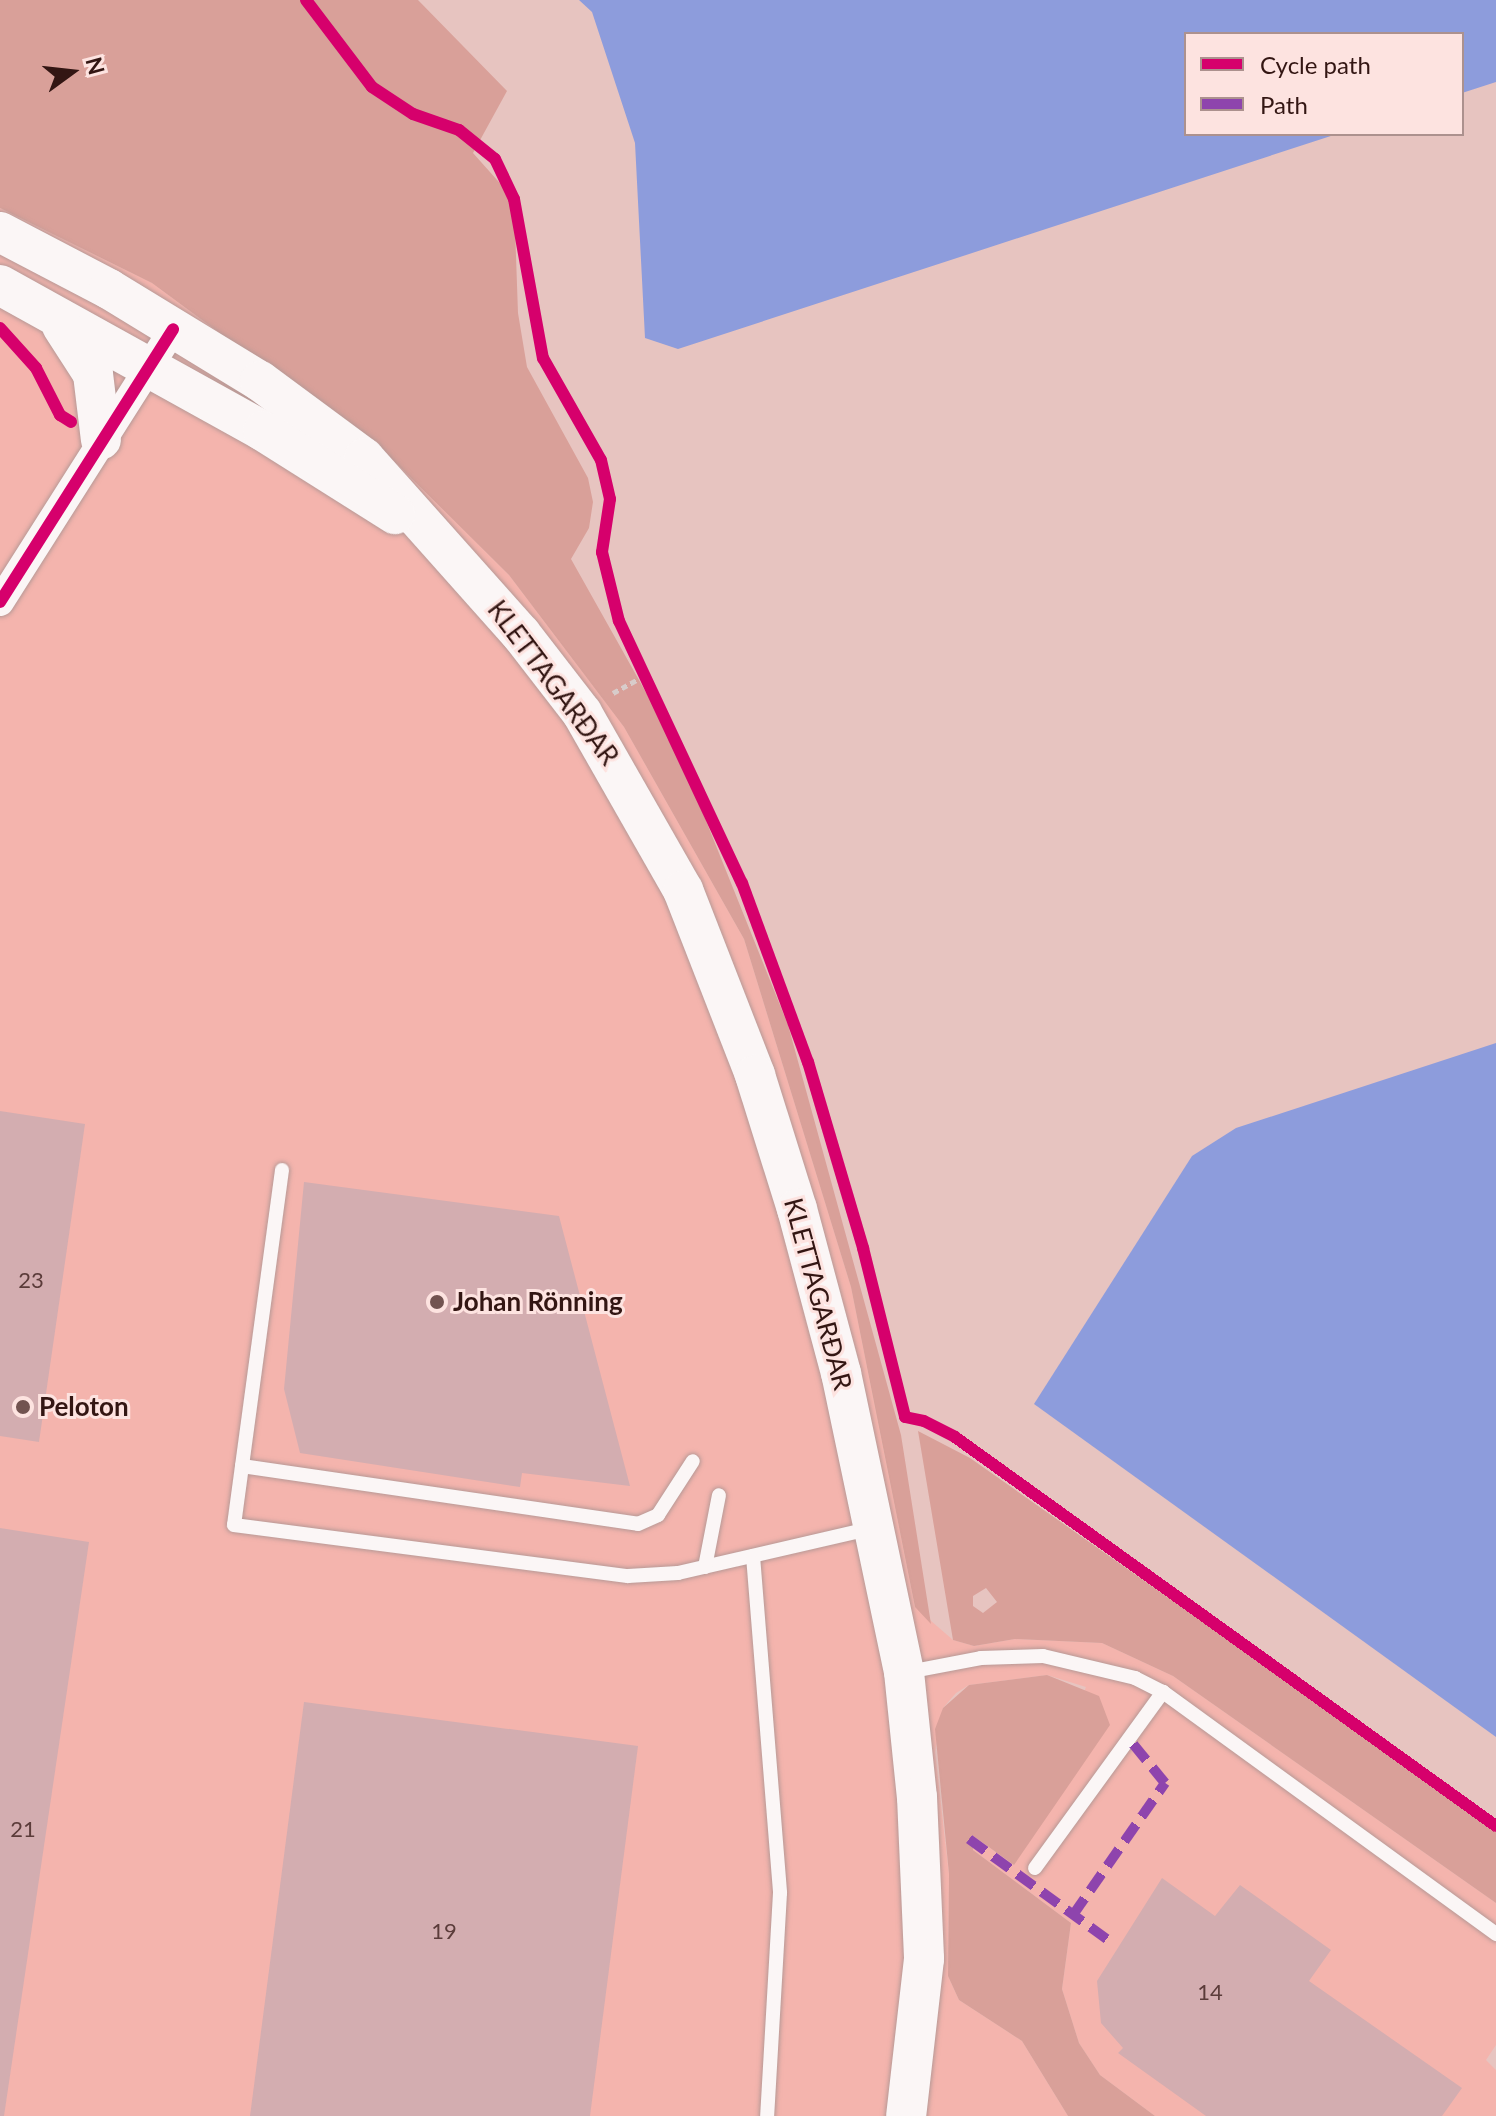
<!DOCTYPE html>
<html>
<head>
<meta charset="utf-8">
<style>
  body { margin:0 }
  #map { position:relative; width:1496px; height:2116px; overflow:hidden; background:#e7c4c0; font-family:Lato,sans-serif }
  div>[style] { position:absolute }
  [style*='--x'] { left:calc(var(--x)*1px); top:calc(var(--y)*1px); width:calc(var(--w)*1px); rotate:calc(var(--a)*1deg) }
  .built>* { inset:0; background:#f4b4ad }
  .green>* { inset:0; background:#d9a099 }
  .water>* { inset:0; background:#8d9cdc }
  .building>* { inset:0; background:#d3adb0 }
  .path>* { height:5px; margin-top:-2.5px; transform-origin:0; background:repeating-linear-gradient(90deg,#d8ccca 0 6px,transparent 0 10px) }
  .roads { filter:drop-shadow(0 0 2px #b79996) drop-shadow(0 0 2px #b79996) }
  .lane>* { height:14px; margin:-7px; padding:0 7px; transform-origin:7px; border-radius:7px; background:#fbf6f6 }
  .street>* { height:28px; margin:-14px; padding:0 14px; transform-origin:14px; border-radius:14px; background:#fbf6f6 }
  .secondary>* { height:40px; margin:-20px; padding:0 20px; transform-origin:20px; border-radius:20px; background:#fbf6f6 }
  .quiet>* { height:10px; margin-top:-5px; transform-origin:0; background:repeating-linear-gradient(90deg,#8e44ad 0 20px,transparent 0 30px) }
  .cycleway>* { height:12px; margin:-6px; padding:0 6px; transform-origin:6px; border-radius:6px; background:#d6006c }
  .dots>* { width:22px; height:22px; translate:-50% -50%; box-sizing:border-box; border:4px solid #fde3e0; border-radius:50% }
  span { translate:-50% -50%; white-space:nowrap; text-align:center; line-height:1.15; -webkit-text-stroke:6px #fde3e0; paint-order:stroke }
  .number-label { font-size:22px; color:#5b3c3a }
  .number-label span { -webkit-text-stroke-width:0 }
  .street-label { font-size:26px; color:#331613 }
  .poi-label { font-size:26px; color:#331613; font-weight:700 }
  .left { translate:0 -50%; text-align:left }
  .legend { position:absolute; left:1184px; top:32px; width:280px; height:104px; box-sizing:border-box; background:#fde3e0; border:2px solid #ac918e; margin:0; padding:10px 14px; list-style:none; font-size:24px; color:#331613 }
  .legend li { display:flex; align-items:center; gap:16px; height:40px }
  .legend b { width:40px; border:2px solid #ac918e }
  .north { position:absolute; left:32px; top:32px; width:80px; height:80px; -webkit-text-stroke:6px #fde3e0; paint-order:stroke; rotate:75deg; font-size:22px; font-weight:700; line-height:32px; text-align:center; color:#331613 }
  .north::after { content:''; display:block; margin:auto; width:28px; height:36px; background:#331613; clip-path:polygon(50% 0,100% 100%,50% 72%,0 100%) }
</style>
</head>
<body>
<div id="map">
  <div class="built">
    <i style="clip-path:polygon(0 208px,152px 283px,397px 464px,509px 575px,624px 727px,744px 939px,851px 1287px,915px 1607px,953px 1640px,974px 1646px,1015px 1639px,1102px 1643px,1173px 1676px,1496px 1903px,1496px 2045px,1486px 2060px,1496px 2070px,1496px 2116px,1155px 2116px,1100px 2075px,1079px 2043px,1062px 1989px,1071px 1923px,973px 1850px,972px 1835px,1014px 1865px,1086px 1687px,1047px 1675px,969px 1685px,956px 1693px,943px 1708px,935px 1752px,949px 1874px,948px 1976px,959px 2000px,1022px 2041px,1068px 2116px,0 2116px)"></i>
  </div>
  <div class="green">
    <i style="clip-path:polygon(0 0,418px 0,507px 91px,473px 153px,514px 199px,518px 313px,527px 367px,588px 478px,593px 502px,589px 528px,571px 559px,676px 746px,788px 1025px,901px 1435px,931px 1624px,915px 1607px,851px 1287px,744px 939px,624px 727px,509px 575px,397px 464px,152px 283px,0 208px)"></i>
    <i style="clip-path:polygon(evenodd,918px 1431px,970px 1458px,1488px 1823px,1496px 1832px,1496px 1903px,1173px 1676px,1102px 1643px,1015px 1639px,974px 1646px,953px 1640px,918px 1431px,986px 1588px,997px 1602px,983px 1613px,973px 1606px,973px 1596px,986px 1588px)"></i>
    <i style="clip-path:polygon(1047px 1675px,1099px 1696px,1110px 1725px,1014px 1865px,972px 1835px,973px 1850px,1071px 1923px,1062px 1989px,1079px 2043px,1100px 2075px,1155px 2116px,1068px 2116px,1022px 2041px,959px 2000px,948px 1976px,949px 1874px,935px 1729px,943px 1708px,969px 1685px)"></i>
  </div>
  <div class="water">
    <i style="clip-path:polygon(579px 0,1496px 0,1496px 82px,1462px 93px,1462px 34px,1186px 34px,1186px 134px,1337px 134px,678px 349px,645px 338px,635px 143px,592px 12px)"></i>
    <i style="clip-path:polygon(1496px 1043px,1496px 1737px,1034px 1404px,1192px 1156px,1236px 1128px)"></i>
  </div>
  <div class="building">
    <i style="clip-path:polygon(0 1111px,85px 1124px,39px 1442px,0 1436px)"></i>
    <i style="clip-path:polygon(304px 1182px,559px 1216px,630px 1486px,522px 1473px,520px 1487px,300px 1453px,284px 1389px)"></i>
    <i style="clip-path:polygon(0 1528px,89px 1542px,4px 2116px,0 2116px)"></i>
    <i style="clip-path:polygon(304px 1702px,638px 1746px,590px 2116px,250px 2116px)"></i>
    <i style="clip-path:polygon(1162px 1878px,1215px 1916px,1240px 1885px,1331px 1950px,1309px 1981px,1462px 2088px,1442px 2116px,1206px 2116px,1118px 2053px,1123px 2048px,1101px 2023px,1097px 1981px)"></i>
  </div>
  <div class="path">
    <i style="--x:613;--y:693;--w:37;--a:-29"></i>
  </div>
  <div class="roads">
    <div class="lane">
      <i style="--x:282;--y:1170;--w:358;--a:97.7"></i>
      <i style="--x:234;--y:1525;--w:397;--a:7.4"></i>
      <i style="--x:628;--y:1576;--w:50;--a:-3.4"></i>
      <i style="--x:678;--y:1573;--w:196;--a:-13"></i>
      <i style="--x:242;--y:1466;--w:400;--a:8.3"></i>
      <i style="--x:638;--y:1524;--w:22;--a:-24"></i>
      <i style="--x:658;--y:1515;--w:64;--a:-57.1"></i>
      <i style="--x:753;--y:1556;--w:338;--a:85.4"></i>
      <i style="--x:780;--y:1893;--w:223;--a:93.3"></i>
      <i style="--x:705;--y:1567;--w:73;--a:-79"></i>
      <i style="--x:908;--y:1672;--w:74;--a:-10.9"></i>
      <i style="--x:981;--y:1658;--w:62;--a:-1.8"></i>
      <i style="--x:1043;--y:1656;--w:95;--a:13.4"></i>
      <i style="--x:1135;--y:1678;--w:31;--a:27"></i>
      <i style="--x:1163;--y:1692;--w:412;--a:36"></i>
      <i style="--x:1035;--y:1868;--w:218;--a:-54"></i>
    </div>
    <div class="street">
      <i style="--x:0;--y:602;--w:323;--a:-57.6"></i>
    </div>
    <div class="secondary">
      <i style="--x:0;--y:232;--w:123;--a:27.6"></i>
      <i style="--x:109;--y:289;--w:177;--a:31.4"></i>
      <i style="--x:260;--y:381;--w:129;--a:36.5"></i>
      <i style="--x:364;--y:458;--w:236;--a:48.3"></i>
      <i style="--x:521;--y:634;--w:100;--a:52.3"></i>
      <i style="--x:582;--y:713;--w:204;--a:60.3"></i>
      <i style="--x:683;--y:890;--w:199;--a:68.7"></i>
      <i style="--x:755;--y:1075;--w:140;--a:72.6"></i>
      <i style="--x:797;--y:1209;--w:170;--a:75"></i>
      <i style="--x:841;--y:1373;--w:306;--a:78.1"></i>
      <i style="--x:904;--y:1672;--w:126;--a:84.1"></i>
      <i style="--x:917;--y:1797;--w:162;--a:87.5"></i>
      <i style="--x:924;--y:1959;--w:158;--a:96.5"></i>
      <i style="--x:0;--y:285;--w:301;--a:29"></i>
      <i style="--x:263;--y:431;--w:156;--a:32.2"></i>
      <i style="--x:62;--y:326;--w:57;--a:57.1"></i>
      <i style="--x:93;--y:374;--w:66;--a:83.1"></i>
    </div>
  </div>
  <div class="quiet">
    <i style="--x:969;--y:1839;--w:177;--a:36"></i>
    <i style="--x:1073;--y:1915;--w:161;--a:-55.1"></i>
    <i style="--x:1165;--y:1783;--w:57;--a:-129.3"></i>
  </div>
  <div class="cycleway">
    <i style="--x:306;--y:0;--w:109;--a:52.8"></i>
    <i style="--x:372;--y:87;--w:49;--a:33.4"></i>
    <i style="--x:413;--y:114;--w:49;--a:19.2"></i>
    <i style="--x:459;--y:130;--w:46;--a:38.9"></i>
    <i style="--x:495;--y:159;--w:44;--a:64.6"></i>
    <i style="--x:514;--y:199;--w:162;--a:79.7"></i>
    <i style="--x:543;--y:358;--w:117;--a:60.4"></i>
    <i style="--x:601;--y:460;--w:40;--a:77"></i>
    <i style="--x:610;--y:499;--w:54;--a:98.6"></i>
    <i style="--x:602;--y:552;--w:71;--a:76.2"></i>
    <i style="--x:619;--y:621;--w:289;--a:64.9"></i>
    <i style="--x:742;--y:883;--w:191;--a:69.8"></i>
    <i style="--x:808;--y:1062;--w:194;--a:73.5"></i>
    <i style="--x:863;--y:1248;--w:174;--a:76"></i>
    <i style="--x:905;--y:1417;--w:19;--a:12"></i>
    <i style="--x:924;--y:1421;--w:35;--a:27"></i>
    <i style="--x:955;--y:1437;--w:666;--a:35.72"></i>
    <i style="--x:0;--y:328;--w:54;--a:48"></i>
    <i style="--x:36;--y:368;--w:53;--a:62.9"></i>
    <i style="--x:60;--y:415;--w:13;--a:32"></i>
    <i style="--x:0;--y:602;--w:323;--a:-57.6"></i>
  </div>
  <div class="dots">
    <i style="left:437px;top:1302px;background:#725350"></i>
    <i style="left:23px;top:1407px;background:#725350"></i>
  </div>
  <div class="number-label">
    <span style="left:31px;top:1280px">23</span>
    <span style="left:23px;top:1829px">21</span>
    <span style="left:444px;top:1931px">19</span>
    <span style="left:1210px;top:1992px">14</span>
  </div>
  <div class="street-label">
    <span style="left:553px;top:683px;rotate:53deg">KLETTAGARÐAR</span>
    <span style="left:818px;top:1294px;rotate:75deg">KLETTAGARÐAR</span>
  </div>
  <div class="poi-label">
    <span class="left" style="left:453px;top:1302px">Johan Rönning</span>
    <span class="left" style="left:39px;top:1407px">Peloton</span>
  </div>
  <ul class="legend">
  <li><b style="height:10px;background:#d6006c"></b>Cycle path</li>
  <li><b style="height:10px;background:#8e44ad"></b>Path</li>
  </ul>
  <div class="north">N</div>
</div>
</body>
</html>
